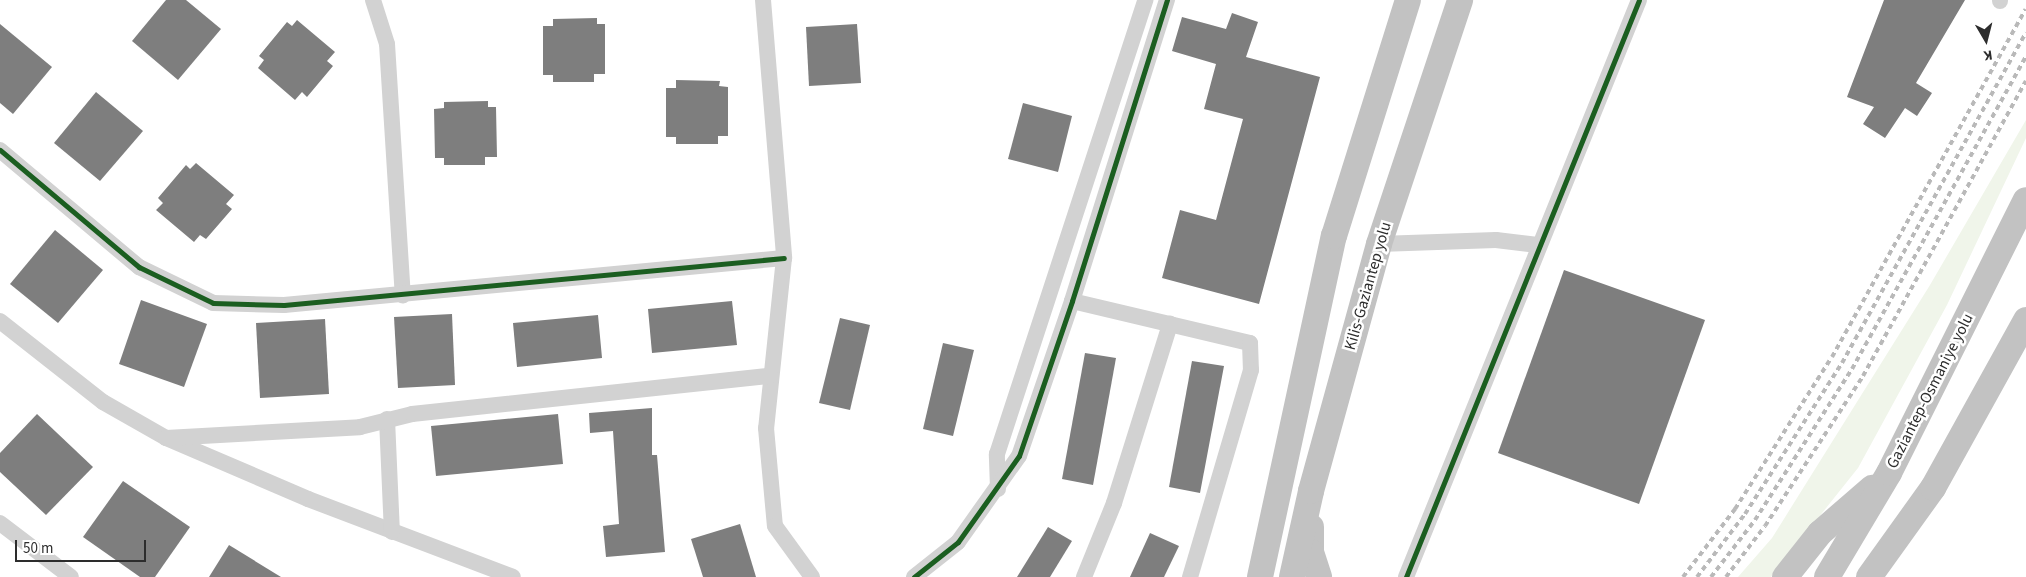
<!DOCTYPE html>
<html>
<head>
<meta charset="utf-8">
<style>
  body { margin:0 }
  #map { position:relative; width:2026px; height:577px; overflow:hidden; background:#fff; font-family:"Source Sans 3",sans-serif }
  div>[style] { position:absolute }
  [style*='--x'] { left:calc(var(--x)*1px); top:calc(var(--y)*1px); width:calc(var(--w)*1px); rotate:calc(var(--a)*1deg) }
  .green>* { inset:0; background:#f0f5ea }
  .building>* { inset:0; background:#7e7e7e }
  .minor>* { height:16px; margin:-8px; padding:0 8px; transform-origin:8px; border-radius:8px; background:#d2d2d2 }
  .trunk>* { height:26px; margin:-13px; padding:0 13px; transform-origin:13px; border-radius:13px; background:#c2c2c2 }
  .rail>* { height:4px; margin-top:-2px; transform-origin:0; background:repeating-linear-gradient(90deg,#b9b9b9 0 5px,transparent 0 9px) }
  .cycleway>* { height:5px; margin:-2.5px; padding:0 2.5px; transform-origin:2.5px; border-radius:2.5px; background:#1b5e20 }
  span { translate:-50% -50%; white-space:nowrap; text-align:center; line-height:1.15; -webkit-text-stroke:5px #fff; paint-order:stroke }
  .street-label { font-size:16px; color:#2d2d2d }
  .north { position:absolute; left:1961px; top:15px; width:50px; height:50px; -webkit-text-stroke:4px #fff; paint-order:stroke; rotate:172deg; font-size:14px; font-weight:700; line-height:20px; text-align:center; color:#2d2d2d }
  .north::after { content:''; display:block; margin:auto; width:18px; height:22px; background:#2d2d2d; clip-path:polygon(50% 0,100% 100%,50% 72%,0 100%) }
  .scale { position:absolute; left:15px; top:540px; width:131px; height:22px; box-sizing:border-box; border:2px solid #2d2d2d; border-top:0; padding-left:6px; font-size:15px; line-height:18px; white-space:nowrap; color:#2d2d2d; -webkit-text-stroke:4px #fff; paint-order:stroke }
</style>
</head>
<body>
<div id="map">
  <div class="green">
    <i style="clip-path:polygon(2026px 120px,2026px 138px,1947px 305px,1858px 468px,1771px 577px,1738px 577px,1772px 538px,1930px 285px)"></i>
  </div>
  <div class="building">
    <i style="clip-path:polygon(166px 0,186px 0,221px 29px,178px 80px,132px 41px)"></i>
    <i style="clip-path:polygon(1884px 0,1965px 0,1916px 83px,1932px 93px,1917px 116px,1905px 108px,1885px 138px,1863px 124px,1874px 107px,1847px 97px)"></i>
    <i style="clip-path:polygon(1232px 13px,1258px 22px,1246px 57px,1320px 77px,1259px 304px,1162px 278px,1180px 210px,1216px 220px,1243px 119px,1204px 109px,1216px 64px,1172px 51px,1182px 17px,1226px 29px)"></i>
    <i style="clip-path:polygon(597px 18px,597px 24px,605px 24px,605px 74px,594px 74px,594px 82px,553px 82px,553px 75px,543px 75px,543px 26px,553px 26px,553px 19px)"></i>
    <i style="clip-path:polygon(297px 20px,335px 52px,327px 61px,333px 66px,307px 97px,302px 92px,295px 100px,258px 68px,264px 60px,259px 56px,287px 22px,292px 26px)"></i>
    <i style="clip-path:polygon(0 24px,52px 67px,13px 114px,0 103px)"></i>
    <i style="clip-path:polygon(857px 24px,861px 83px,809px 86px,806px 27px)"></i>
    <i style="clip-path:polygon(676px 80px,720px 81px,719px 86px,728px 87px,728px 136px,718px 136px,718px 144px,676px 144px,676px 137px,666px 137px,666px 88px,676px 88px)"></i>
    <i style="clip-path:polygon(96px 92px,143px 131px,100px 181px,54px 143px)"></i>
    <i style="clip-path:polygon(488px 101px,488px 107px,496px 107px,497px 157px,485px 157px,485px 165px,444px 165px,444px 158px,435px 158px,434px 109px,444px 108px,444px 102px)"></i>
    <i style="clip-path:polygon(1023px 103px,1072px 116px,1058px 172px,1008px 159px)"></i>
    <i style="clip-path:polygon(196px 163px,234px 195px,226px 204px,232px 209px,206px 239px,200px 235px,194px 242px,156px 210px,163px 203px,158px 198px,186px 165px,190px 169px)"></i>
    <i style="clip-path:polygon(55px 230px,103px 270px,58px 323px,10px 284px)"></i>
    <i style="clip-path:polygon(1564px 270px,1705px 320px,1639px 504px,1498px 453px)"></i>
    <i style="clip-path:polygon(141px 300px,207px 324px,184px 387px,119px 364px)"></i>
    <i style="clip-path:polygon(732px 301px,737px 345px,652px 353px,648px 309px)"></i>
    <i style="clip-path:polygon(452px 314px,455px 385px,398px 388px,394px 317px)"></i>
    <i style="clip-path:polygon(598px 315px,602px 358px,517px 367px,513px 323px)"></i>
    <i style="clip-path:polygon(840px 318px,870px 325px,850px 410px,819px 403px)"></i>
    <i style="clip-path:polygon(325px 319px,329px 394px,260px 398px,256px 323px)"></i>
    <i style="clip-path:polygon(943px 343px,974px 350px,953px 436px,923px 429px)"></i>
    <i style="clip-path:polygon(1085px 353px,1116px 358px,1093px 485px,1062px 479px)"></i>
    <i style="clip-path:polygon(1192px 361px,1224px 366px,1200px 493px,1169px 487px)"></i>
    <i style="clip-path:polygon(652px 408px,652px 455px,657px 455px,665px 552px,606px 557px,603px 526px,619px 524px,613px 431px,590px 433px,589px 413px)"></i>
    <i style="clip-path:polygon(37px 414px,93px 467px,46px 515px,0 472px,0 453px)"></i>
    <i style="clip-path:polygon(558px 414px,563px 464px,436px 476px,431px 426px)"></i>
    <i style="clip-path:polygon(123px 481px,190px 527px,155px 577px,140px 577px,83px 537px)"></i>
    <i style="clip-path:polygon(740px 524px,756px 577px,703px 577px,691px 539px)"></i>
    <i style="clip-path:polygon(1048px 527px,1072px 541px,1050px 577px,1017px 577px)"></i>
    <i style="clip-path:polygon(1150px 533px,1179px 546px,1164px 577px,1130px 577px)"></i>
    <i style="clip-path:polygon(229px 545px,281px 577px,209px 577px)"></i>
  </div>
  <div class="minor">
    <i style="--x:373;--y:0;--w:46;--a:72.3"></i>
    <i style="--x:387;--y:44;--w:252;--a:86.4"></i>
    <i style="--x:763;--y:0;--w:259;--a:85.3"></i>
    <i style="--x:784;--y:258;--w:171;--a:96"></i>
    <i style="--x:766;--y:428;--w:98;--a:84.8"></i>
    <i style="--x:775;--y:526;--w:63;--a:54"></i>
    <i style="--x:2000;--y:1;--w:1;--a:-90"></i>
    <i style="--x:0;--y:150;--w:182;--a:40.1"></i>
    <i style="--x:139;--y:267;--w:82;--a:25.9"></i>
    <i style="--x:213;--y:303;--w:71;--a:1.6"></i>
    <i style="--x:284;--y:305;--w:502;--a:-5.37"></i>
    <i style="--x:1379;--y:244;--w:117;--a:-2"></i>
    <i style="--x:1496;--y:240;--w:42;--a:6.8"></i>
    <i style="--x:1072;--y:301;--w:183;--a:13.3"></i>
    <i style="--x:1250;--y:343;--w:27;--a:88"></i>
    <i style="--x:1251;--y:370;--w:216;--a:106.4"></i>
    <i style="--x:0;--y:321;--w:131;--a:38.2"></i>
    <i style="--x:103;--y:402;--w:73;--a:29.7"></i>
    <i style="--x:166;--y:438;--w:155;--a:23.2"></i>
    <i style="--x:308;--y:499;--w:219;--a:20.8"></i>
    <i style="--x:387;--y:419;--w:113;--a:87.5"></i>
    <i style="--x:166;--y:438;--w:194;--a:-3.2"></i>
    <i style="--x:360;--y:427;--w:54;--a:-14"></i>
    <i style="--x:412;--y:414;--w:360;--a:-6.1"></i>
    <i style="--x:998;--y:489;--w:35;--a:-92"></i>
    <i style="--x:997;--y:454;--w:478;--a:-71.9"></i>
    <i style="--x:0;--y:523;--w:89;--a:37.3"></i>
    <i style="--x:914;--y:577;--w:56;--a:-38.5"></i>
    <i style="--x:958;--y:542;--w:105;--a:-54.7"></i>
    <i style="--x:1019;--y:456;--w:164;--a:-71.1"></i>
    <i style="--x:1072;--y:301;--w:316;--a:-72.5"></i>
    <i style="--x:1084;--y:577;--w:80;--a:-67.9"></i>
    <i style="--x:1114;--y:503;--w:188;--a:-72.6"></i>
    <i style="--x:1406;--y:577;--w:622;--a:-68.01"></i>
  </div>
  <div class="trunk">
    <i style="--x:1311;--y:527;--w:25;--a:90"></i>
    <i style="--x:1311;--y:552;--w:26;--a:72"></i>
    <i style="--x:1260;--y:577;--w:349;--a:-77.8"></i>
    <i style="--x:1334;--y:236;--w:247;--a:-72.6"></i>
    <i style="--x:1292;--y:577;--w:88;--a:-77.5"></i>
    <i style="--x:1311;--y:491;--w:256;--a:-74.6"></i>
    <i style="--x:1379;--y:244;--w:257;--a:-71.6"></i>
    <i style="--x:1785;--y:577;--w:56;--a:-51.5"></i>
    <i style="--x:1820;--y:533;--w:69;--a:-40.9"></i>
    <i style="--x:1827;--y:577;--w:121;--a:-59.2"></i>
    <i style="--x:1889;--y:473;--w:305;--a:-63.4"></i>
    <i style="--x:1869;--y:577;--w:110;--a:-54.3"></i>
    <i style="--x:1933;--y:488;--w:192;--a:-61"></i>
  </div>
  <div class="rail">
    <i style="--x:1683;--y:577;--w:86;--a:-52.6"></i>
    <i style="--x:1735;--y:509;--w:180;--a:-57.5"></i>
    <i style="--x:1832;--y:357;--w:398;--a:-60.9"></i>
    <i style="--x:1697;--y:577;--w:79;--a:-52.7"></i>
    <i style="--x:1745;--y:514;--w:179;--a:-57.3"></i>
    <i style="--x:1842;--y:363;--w:378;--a:-60.9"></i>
    <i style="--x:1711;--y:577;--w:72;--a:-52.3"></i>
    <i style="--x:1755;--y:520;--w:179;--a:-57.3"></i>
    <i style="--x:1852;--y:369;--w:357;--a:-60.9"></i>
    <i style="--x:1726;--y:577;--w:64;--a:-52.6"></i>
    <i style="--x:1765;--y:526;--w:179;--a:-56.8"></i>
    <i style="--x:1863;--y:376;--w:337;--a:-61.1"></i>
  </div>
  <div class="cycleway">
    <i style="--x:0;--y:150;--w:182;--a:40.1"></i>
    <i style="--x:139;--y:267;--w:82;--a:25.9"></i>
    <i style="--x:213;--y:303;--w:71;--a:1.6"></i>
    <i style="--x:284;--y:305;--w:502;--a:-5.37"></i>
    <i style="--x:914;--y:577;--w:56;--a:-38.5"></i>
    <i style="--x:958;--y:542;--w:105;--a:-54.7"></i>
    <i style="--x:1019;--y:456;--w:164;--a:-71.1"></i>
    <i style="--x:1072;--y:301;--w:316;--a:-72.5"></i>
    <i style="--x:1406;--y:577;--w:622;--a:-68.01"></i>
  </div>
  <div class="street-label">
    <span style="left:1368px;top:286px;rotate:-74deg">Kilis-Gaziantep yolu</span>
    <span style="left:1930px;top:391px;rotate:-63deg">Gaziantep-Osmaniye yolu</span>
  </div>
  <div class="north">K</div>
  <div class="scale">50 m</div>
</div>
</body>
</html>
